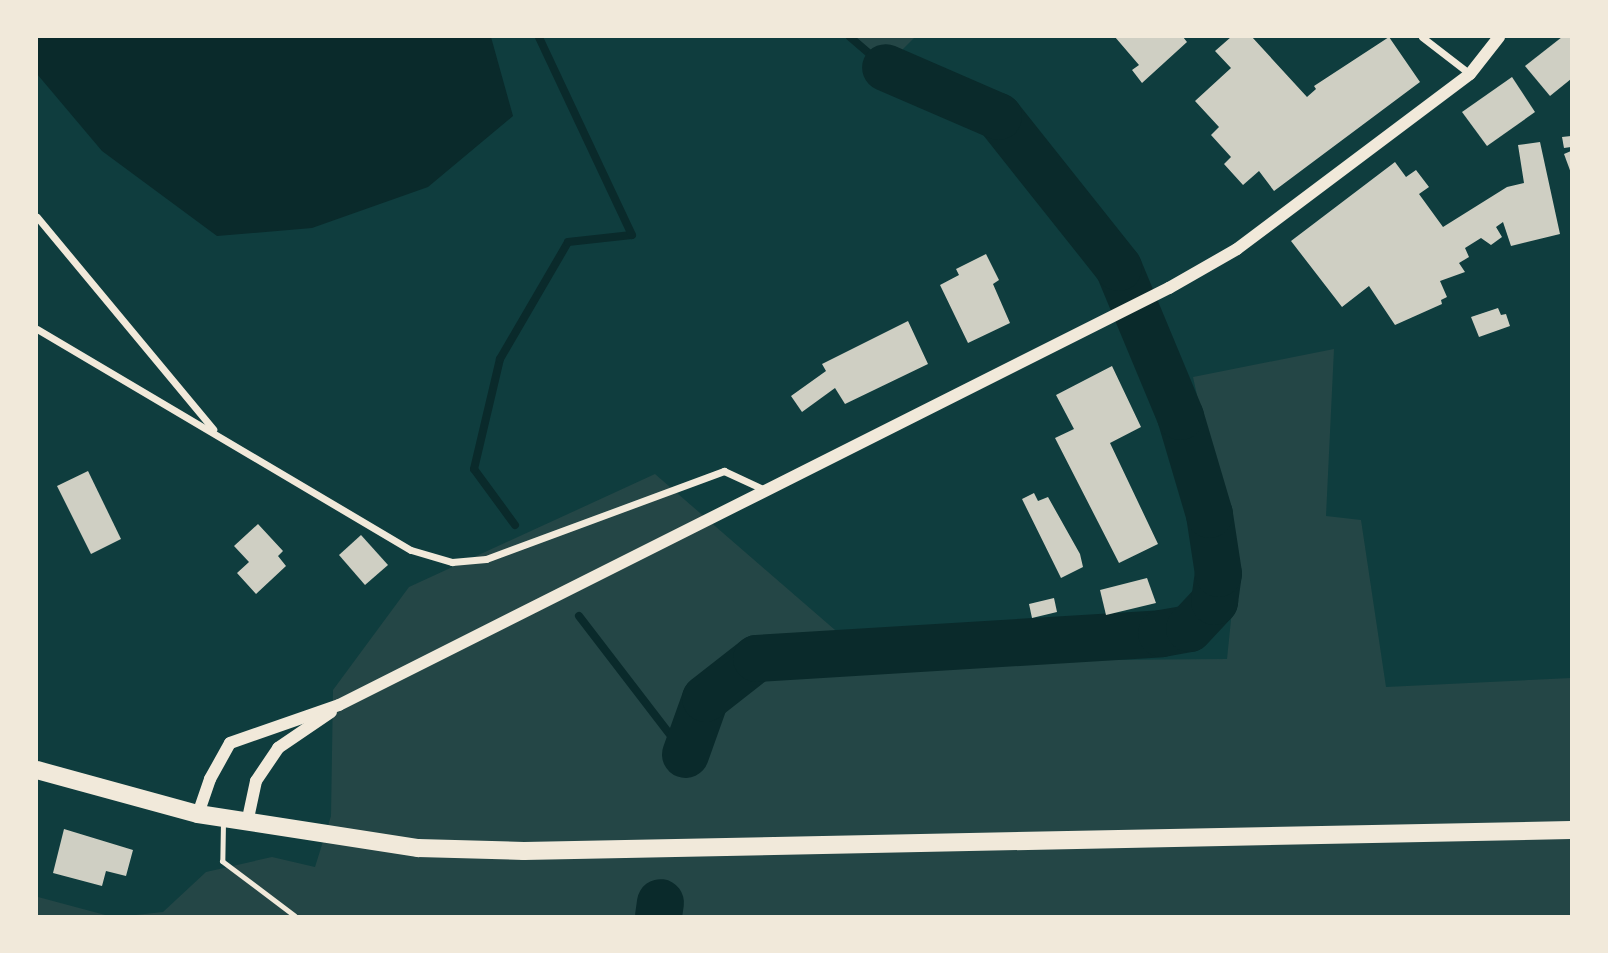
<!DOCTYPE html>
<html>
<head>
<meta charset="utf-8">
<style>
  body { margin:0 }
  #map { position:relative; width:1608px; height:953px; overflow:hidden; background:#0f3d3e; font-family:"Exo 2",sans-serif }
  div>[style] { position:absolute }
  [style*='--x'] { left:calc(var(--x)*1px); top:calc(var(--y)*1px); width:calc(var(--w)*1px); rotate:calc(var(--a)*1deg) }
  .green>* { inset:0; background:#244646 }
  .water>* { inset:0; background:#0a2a2b }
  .stream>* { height:8px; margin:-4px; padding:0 4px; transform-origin:4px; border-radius:4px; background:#0a2a2b }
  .river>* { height:47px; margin:-23.5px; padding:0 23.5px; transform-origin:23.5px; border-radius:23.5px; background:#0a2a2b }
  .building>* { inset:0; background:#cfcfc3 }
  .service>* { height:5px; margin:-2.5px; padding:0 2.5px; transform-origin:2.5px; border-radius:2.5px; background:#f1e9da }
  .minor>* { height:7px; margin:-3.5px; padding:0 3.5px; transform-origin:3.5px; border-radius:3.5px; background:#f1e9da }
  .tertiary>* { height:12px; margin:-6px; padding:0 6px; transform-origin:6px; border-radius:6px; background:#f1e9da }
  .primary>* { height:18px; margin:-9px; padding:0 9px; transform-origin:9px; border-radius:9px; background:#f1e9da }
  span { translate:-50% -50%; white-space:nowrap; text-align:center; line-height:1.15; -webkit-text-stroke:5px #f1e9da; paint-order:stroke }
  .frame { position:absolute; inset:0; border:38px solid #f1e9da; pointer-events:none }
</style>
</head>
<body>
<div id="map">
  <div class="green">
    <i style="clip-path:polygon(854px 37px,915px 37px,885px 67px)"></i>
    <i style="clip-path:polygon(1334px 349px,1326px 516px,1361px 520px,1386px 687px,1571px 678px,1571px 916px,126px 916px,163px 912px,206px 872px,272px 857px,315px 867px,331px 816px,333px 690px,409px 587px,655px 474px,872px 662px,1227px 659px,1236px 571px,1193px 377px)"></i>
    <i style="clip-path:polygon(37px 896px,38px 897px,109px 916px,37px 916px)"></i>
  </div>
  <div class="water">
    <i style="clip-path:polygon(37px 37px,491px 37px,513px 116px,428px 187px,312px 228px,217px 236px,102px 151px,37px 74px)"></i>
  </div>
  <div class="stream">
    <i style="--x:850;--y:37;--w:46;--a:40.6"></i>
    <i style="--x:515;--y:525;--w:69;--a:-126.2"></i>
    <i style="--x:474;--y:469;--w:113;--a:-76.7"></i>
    <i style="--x:500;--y:359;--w:135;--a:-59.8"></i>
    <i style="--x:568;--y:242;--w:64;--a:-6.2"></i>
    <i style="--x:632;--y:235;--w:219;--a:-115.2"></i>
    <i style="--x:579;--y:616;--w:174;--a:52.5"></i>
  </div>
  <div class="river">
    <i style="--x:685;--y:754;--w:59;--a:-70.3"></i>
    <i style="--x:705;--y:698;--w:65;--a:-38.1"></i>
    <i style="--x:756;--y:658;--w:406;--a:-3.5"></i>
    <i style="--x:1161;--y:633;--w:28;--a:-10"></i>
    <i style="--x:1189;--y:628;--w:37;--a:-47"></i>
    <i style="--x:1214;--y:601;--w:28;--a:-82"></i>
    <i style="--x:1218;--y:573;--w:60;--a:-98.7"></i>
    <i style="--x:1209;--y:514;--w:102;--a:-106.5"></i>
    <i style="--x:1180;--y:416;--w:161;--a:-112.6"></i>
    <i style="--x:1118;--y:267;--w:193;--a:-128.5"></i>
    <i style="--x:998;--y:116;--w:123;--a:-156.6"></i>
    <i style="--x:658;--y:916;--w:14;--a:-82"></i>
  </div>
  <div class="building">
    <i style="clip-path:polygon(1115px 37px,1183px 37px,1187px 42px,1142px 83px,1132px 70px,1139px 65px)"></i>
    <i style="clip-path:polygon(1231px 37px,1252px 37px,1307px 97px,1316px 89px,1314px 86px,1389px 37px,1420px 82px,1274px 191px,1259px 171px,1243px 185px,1224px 164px,1231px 157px,1211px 135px,1219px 127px,1195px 101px,1231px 68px,1215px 51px)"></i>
    <i style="clip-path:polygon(1562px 37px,1571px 37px,1571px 79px,1550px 96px,1525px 66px)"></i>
    <i style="clip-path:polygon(1512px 77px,1535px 112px,1487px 146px,1462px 112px)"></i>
    <i style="clip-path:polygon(1571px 136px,1571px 147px,1564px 148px,1562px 137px)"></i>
    <i style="clip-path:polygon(1540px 142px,1560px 234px,1511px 246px,1503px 222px,1496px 227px,1502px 237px,1491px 245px,1481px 238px,1465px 248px,1469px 257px,1459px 263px,1465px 272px,1440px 281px,1447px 297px,1441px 300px,1442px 304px,1395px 325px,1369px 286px,1342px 307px,1291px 241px,1395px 162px,1406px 177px,1416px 170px,1429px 187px,1419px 194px,1443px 227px,1507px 187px,1524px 183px,1518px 145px)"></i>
    <i style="clip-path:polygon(1571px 151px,1571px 173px,1564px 154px)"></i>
    <i style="clip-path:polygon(986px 254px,999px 280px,993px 284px,1010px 323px,968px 343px,940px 285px,959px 275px,956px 269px)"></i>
    <i style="clip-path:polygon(1498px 308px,1501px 315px,1506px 314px,1510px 326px,1479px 337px,1471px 317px)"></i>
    <i style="clip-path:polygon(908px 321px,928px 364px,845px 404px,835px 388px,802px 412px,791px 396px,826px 371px,822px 364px)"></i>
    <i style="clip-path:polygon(1112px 366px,1141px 427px,1110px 443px,1158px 544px,1119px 563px,1055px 438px,1074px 429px,1056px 395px)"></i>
    <i style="clip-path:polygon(88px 471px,121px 539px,91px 554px,57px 486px)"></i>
    <i style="clip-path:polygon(1034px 493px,1038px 501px,1048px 497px,1080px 554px,1083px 567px,1061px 578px,1022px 499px)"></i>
    <i style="clip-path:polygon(258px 524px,283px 551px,278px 556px,286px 566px,256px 594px,237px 573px,249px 562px,234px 546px)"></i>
    <i style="clip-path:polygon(361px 535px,388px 565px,365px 585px,339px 555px)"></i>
    <i style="clip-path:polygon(1147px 578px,1156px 603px,1106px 615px,1100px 590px)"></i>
    <i style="clip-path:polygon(1054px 598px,1057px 612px,1032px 618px,1029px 604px)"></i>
    <i style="clip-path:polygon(64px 829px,133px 850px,126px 876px,106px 871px,102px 886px,53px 873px)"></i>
  </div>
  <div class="service">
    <i style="--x:223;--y:822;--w:39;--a:91"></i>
    <i style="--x:222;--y:861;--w:91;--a:37"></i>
  </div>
  <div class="minor">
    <i style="--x:1422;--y:37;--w:61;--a:37.6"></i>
    <i style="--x:37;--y:217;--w:276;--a:50.3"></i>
    <i style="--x:37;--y:329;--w:434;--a:30.6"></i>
    <i style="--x:411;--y:550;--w:43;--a:16.3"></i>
    <i style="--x:452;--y:562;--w:34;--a:-5"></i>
    <i style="--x:486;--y:559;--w:254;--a:-20.3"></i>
    <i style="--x:724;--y:471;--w:45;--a:24.9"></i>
  </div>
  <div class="tertiary">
    <i style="--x:198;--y:814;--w:37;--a:-71"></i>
    <i style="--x:210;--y:779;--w:41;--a:-60.9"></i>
    <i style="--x:230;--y:743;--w:115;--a:-19.2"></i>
    <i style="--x:339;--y:705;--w:929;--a:-26.68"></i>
    <i style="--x:1169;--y:288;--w:78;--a:-29.8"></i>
    <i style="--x:1237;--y:249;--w:291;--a:-36.9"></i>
    <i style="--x:1470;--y:74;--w:47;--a:-51.9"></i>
    <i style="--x:247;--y:823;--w:43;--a:-77.9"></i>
    <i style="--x:256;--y:781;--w:40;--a:-56"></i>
    <i style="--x:278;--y:748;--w:64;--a:-34.2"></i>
  </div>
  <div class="primary">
    <i style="--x:37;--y:770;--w:167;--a:15.3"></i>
    <i style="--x:198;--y:814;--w:223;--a:8.8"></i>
    <i style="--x:418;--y:848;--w:106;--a:1.6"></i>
    <i style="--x:524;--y:851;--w:1047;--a:-1.15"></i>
  </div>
  <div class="frame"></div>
</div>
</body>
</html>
